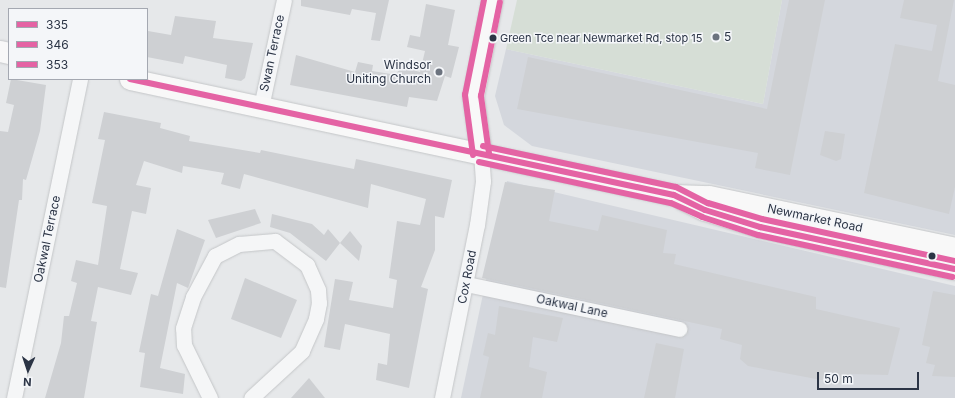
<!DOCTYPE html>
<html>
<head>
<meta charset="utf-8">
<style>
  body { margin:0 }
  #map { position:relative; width:955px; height:398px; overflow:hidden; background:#e6e8ea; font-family:Inter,sans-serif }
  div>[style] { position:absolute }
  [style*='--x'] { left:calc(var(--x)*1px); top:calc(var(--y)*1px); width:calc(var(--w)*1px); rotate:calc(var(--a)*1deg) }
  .built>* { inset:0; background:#d4d7dd }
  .green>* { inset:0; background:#d6ded6 }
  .building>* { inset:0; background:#ced0d3 }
  .roads { filter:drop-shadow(0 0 1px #c4c6c8) drop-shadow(0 0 1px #c4c6c8) }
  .street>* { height:15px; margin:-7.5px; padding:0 7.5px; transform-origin:7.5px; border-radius:7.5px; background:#f5f6f7 }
  .secondary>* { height:21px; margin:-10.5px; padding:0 10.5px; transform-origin:10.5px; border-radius:10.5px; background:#f8f8f8 }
  .bus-1>* { height:6px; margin:-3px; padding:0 3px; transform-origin:3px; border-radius:3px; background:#e463a4 }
  .bus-2>* { height:6px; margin:-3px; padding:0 3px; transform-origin:3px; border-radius:3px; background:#e463a4 }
  .bus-3>* { height:6px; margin:-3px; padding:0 3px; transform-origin:3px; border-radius:3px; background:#e463a4 }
  .dots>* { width:11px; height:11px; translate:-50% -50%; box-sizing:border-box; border:2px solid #f4f6f9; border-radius:50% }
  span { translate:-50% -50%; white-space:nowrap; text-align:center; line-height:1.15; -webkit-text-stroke:3px #f4f6f9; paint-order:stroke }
  .bus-label { font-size:11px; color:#2b3445 }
  .left { translate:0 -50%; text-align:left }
  .poi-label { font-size:12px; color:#2b3445 }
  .right { translate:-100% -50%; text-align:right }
  .street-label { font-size:12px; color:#2b3445 }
  .legend { position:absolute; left:8px; top:8px; width:140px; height:72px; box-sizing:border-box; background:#f4f6f9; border:1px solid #a4a8b1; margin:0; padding:5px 7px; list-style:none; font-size:12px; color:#2b3445 }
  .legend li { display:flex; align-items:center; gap:8px; height:20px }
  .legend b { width:20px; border:1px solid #a4a8b1 }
  .north { position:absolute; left:8px; top:350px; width:40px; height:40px; -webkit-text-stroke:3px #f4f6f9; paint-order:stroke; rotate:183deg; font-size:11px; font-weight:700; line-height:16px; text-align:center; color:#2b3445 }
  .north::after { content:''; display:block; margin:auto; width:14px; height:18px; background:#2b3445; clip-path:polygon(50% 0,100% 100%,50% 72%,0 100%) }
  .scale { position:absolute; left:817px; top:372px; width:102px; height:18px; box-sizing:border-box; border:2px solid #2b3445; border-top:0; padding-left:5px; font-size:12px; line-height:14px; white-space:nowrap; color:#2b3445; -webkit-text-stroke:3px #f4f6f9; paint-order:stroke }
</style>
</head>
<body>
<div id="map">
  <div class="built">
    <i style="clip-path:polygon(782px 0,955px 0,955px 235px,532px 146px,504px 125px,495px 96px,506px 49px,763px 104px)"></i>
    <i style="clip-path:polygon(507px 181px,955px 286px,955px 398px,461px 398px)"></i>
  </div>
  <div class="green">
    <i style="clip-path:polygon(517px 0,782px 0,763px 104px,506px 49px)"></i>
  </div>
  <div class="building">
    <i style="clip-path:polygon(301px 0,389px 0,380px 41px,371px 40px,376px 13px,352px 9px,350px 15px,301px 6px)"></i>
    <i style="clip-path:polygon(789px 0,825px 0,790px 175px,755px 168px,758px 153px,517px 109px,528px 57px,767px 109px)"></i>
    <i style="clip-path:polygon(904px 0,954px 0,938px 81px,955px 85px,955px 187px,949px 214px,864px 193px,895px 44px,932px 51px,937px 25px,900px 18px)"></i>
    <i style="clip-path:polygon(426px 4px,455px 10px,448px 45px,459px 47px,451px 78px,445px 76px,437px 101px,409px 97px,407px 107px,290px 85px,296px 55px,355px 72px,358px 62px,373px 65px,372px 71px,397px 75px,399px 66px,420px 72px,425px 51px,407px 47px,410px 35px,420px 37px)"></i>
    <i style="clip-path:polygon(175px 16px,216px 21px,213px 38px,253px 43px,245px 78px,241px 81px,225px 78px,227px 65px,185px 56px,183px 64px,147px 57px,148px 31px,171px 35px)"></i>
    <i style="clip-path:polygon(11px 79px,46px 85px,40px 131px,26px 180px,23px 179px,22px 200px,19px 200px,6px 288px,0 287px,0 131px,8px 132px,14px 105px,6px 103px)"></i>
    <i style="clip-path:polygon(104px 112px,161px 123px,160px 128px,190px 136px,189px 141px,260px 153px,261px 150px,354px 169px,356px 159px,452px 180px,444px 218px,435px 216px,435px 250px,421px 287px,428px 289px,409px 388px,376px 380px,378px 363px,387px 365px,390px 334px,345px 324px,340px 350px,324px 347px,335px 279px,353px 282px,349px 300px,393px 308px,397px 280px,389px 278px,397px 221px,420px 225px,426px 199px,371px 184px,368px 208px,244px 174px,240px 189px,221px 184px,224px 173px,183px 166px,182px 173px,144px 161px,136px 185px,151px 188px,146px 214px,132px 211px,120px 269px,138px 273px,131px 295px,98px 287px,91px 321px,97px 322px,84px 398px,45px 398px,61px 343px,64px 316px,69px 316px,77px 283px,71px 281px,76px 260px,98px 265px,107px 206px,92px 203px,105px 140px,98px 139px)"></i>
    <i style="clip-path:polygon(825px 131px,845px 134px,841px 159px,836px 161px,820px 155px)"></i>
    <i style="clip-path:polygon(505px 182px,555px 190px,549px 221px,598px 231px,602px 215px,667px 230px,663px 253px,676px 254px,674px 264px,816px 297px,816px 309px,900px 328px,888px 375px,850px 374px,848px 385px,748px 366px,740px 359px,742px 345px,720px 339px,722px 329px,482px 278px)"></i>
    <i style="clip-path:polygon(255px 209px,261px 223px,216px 238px,208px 220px)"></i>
    <i style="clip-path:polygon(272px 214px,312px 224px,324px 235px,328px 229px,340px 243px,326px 261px,290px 233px,270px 227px)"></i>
    <i style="clip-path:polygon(177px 229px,205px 240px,188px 288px,177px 283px,160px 368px,185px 374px,183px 394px,140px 387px,145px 353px,139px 352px,151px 294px,158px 296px)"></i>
    <i style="clip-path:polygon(350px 231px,362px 246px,359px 261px,340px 243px)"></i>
    <i style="clip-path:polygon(245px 278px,297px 300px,281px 338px,231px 319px)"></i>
    <i style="clip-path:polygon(933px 291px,955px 295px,955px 377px,932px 376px,935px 365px,926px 363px,930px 347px,922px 345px)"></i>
    <i style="clip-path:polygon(499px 306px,563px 318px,557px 342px,533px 337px,529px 367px,547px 372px,542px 398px,480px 398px,489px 357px,483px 355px,488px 333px,495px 335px)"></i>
    <i style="clip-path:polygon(656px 343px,684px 349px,675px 398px,644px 398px)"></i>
    <i style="clip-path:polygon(309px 378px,325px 398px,291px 398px)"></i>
  </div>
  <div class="roads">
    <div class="street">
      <i style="--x:261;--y:107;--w:109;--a:-77.9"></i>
      <i style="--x:466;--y:284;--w:218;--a:11.9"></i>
      <i style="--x:14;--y:398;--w:326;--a:-78.3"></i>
      <i style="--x:210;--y:398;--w:59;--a:-116.1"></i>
      <i style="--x:184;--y:345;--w:17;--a:-93"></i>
      <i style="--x:183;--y:328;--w:33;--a:-72"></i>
      <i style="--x:193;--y:297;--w:47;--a:-61.8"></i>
      <i style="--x:215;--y:256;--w:27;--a:-27"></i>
      <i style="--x:239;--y:244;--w:36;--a:-5"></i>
      <i style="--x:275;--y:241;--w:40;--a:37"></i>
      <i style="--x:307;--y:265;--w:27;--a:66"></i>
      <i style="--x:318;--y:290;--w:13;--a:86"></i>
      <i style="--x:319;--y:303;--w:16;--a:101"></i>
      <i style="--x:316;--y:319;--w:35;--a:114"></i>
      <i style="--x:302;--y:351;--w:69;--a:137.3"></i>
      <i style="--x:442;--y:398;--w:177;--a:-78.6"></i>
      <i style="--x:477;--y:225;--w:44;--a:-82.2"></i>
      <i style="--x:483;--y:181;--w:27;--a:-94"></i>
    </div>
    <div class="secondary">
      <i style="--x:0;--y:51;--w:9;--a:13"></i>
      <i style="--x:130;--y:79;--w:556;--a:12.04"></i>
      <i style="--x:674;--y:195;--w:35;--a:2"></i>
      <i style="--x:709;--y:196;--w:251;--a:11.9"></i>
      <i style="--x:481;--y:154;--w:59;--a:-97.9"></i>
      <i style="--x:473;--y:96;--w:98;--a:-78.8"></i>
      <i style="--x:682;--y:199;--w:25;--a:26"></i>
      <i style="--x:705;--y:210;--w:58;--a:17.2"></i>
      <i style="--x:760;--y:227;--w:199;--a:12.2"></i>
    </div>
  </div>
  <div class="bus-1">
    <i style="--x:130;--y:79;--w:556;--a:12.04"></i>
    <i style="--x:674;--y:195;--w:34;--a:26"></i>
    <i style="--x:705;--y:210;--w:58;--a:17.2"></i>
    <i style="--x:760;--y:227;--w:199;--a:12.2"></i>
  </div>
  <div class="bus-2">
    <i style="--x:489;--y:153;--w:58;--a:-98"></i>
    <i style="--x:481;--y:96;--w:96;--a:-78.6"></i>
    <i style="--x:479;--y:162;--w:196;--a:12.1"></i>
    <i style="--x:671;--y:203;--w:34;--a:24"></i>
    <i style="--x:702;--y:217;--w:59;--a:17.8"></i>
    <i style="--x:758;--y:235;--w:199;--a:12.2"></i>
  </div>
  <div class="bus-3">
    <i style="--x:483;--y:146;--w:197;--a:12"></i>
    <i style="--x:676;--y:187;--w:36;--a:27"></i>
    <i style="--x:708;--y:203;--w:56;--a:16.5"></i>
    <i style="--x:762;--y:219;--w:198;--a:12.3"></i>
    <i style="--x:473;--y:155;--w:61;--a:-97.6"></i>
    <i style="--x:465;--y:95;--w:97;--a:-78.7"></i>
  </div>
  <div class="dots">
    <i style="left:716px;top:37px;background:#6c737f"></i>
    <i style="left:493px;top:38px;background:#2b3445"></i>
    <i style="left:439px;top:72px;background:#6c737f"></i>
    <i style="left:932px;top:256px;background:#2b3445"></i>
  </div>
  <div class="bus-label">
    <span class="left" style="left:500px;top:38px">Green Tce near Newmarket Rd, stop 15</span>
  </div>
  <div class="poi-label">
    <span class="left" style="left:724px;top:37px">5</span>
    <span class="right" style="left:431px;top:72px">Windsor<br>Uniting Church</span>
  </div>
  <div class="street-label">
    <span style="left:272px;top:53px;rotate:-78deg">Swan Terrace</span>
    <span style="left:815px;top:218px;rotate:12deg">Newmarket Road</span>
    <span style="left:47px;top:239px;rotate:-78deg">Oakwal Terrace</span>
    <span style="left:467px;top:277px;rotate:-79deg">Cox Road</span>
    <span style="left:572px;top:306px;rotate:12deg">Oakwal Lane</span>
  </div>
  <ul class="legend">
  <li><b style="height:5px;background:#e463a4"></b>335</li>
  <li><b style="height:5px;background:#e463a4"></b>346</li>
  <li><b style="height:5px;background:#e463a4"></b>353</li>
  </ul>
  <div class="north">N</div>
  <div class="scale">50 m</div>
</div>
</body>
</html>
